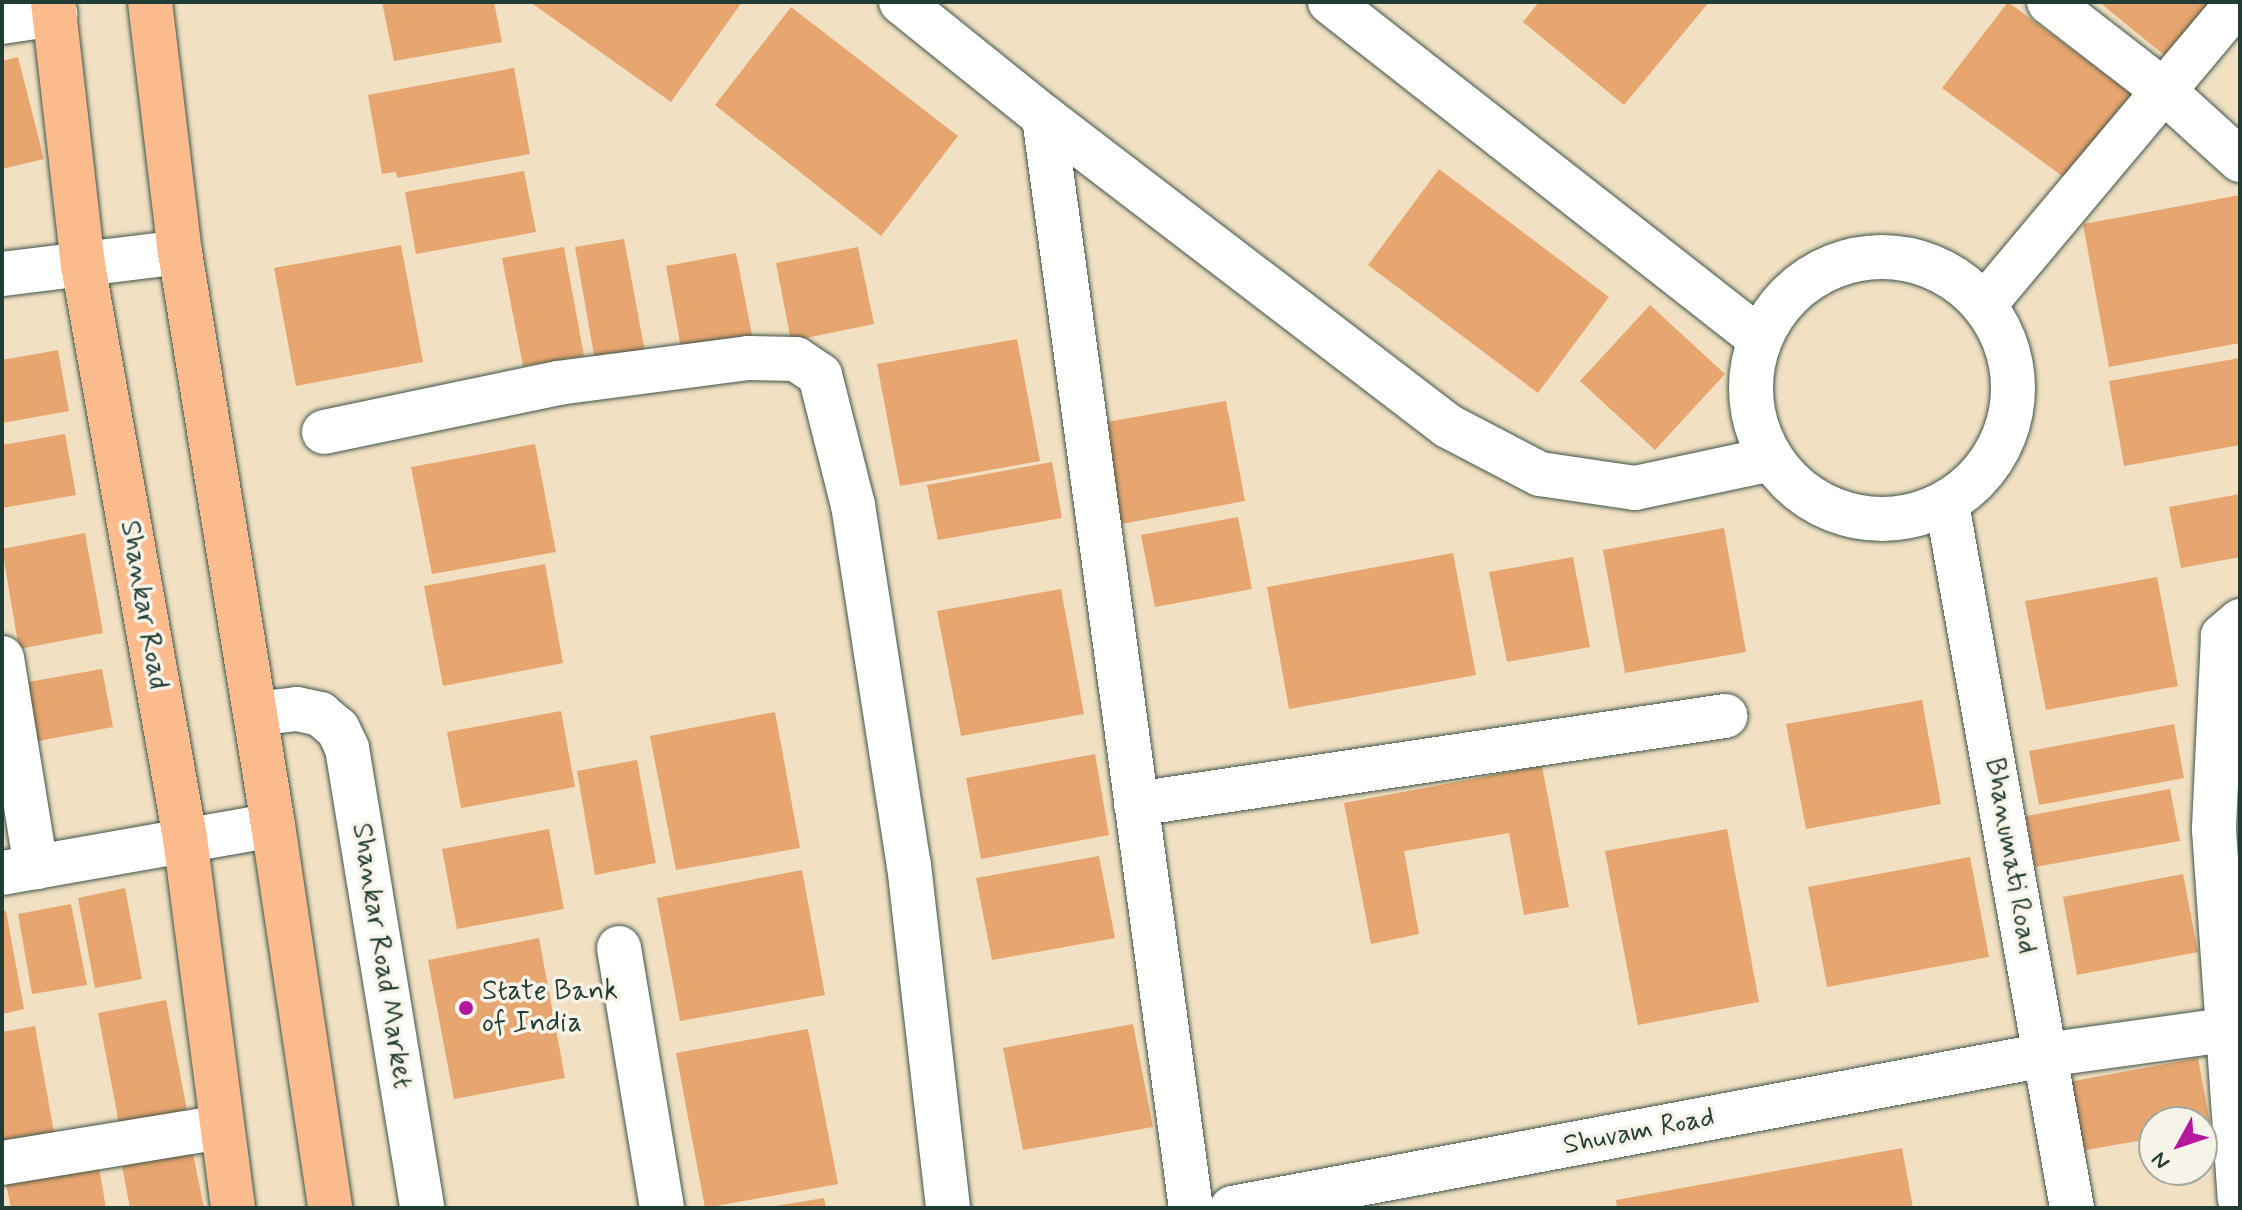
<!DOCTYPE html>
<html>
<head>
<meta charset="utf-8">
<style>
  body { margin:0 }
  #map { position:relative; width:2242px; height:1210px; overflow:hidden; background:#f1e0c2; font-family:Mynerve,sans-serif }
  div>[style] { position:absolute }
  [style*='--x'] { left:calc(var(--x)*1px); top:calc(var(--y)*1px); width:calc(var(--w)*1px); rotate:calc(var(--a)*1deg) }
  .building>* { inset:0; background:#e7a56f }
  .roads { filter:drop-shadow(0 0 2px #3e5549) drop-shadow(0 0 2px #3e5549) }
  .minor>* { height:44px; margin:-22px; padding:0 22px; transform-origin:22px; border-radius:22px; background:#fff }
  .minor>.ring { margin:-22px; padding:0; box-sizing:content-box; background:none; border:44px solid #fff; border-radius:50% }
  .major>* { height:44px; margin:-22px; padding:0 22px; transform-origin:22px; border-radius:22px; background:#fbbb8d }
  .dots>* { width:22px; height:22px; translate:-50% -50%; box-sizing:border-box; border:4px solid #f7f3e8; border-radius:50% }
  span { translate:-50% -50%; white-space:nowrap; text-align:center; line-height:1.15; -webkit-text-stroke:7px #f7f3e8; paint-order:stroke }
  .street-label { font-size:28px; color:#1f3d34 }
  .poi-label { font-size:28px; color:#1f3d34 }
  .left { translate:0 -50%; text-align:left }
  .frame { position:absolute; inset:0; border:4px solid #1f3d34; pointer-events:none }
  .north { position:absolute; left:2138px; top:1106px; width:80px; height:80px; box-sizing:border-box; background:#f7f3e8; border:2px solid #a1aaa0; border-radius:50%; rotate:230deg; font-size:22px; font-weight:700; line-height:32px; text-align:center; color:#1f3d34 }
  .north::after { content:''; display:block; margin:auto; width:28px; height:36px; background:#b5179e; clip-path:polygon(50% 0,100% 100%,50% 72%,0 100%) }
</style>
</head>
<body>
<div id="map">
  <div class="building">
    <i style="clip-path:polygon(382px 2px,494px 2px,502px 42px,394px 61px)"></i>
    <i style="clip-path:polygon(530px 2px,742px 2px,671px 102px)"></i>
    <i style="clip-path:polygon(1539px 2px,1709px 2px,1624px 105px,1523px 22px)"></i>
    <i style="clip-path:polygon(2008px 2px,2133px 95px,2069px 181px,1942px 88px)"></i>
    <i style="clip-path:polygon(2099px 2px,2215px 2px,2169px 59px)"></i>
    <i style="clip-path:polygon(791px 7px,958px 136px,881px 236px,715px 105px)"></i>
    <i style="clip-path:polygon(18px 57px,44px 159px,2px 169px,2px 61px)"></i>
    <i style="clip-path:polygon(514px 68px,530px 154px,397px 178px,396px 172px,382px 174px,368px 95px)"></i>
    <i style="clip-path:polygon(1439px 169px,1609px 297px,1538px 393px,1368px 265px)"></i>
    <i style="clip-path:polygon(524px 171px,536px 232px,416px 254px,405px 192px)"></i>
    <i style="clip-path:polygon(2240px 195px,2240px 343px,2109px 367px,2083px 224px)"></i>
    <i style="clip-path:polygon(624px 239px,647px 363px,597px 372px,575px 247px)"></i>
    <i style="clip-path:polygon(401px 245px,423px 362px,296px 386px,274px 268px)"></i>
    <i style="clip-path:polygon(564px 247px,584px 356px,523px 366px,502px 258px)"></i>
    <i style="clip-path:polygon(858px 247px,874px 324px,791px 341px,776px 263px)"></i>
    <i style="clip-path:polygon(736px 253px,754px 345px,683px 359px,666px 266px)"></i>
    <i style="clip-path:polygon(1650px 305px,1725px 374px,1655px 450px,1580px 381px)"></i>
    <i style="clip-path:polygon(1017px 339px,1040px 461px,900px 486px,877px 364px)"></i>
    <i style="clip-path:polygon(58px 350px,69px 411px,2px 423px,2px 360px)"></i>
    <i style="clip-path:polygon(2240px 358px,2240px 445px,2124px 466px,2109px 381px)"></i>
    <i style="clip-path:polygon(1226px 401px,1245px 501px,1121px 524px,1101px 423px)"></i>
    <i style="clip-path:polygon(65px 434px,76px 495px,2px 508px,2px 445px)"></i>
    <i style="clip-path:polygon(535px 444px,556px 552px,432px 574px,411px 467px)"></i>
    <i style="clip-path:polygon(1052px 462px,1062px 518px,938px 540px,927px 485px)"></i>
    <i style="clip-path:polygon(2240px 494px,2240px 557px,2181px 568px,2169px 507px)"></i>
    <i style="clip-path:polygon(1238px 517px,1252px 589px,1155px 607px,1141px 535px)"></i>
    <i style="clip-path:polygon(1724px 528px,1746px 652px,1625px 673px,1603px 550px)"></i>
    <i style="clip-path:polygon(85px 533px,103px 633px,19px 649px,2px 549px)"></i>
    <i style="clip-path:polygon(1453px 553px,1476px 675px,1289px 709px,1267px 587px)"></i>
    <i style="clip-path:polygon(1573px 557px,1590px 647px,1507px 662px,1489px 572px)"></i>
    <i style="clip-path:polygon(545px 564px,563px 663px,443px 686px,424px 586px)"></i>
    <i style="clip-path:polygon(2157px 577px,2178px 686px,2046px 710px,2025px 601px)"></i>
    <i style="clip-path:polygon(1061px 589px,1084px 714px,961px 736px,937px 611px)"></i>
    <i style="clip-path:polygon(102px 669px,113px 727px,22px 744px,11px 685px)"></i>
    <i style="clip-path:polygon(1922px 700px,1941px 804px,1806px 829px,1786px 724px)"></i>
    <i style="clip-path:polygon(561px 711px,575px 787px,461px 808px,447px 732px)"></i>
    <i style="clip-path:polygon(775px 712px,800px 848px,676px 870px,650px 736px)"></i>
    <i style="clip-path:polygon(2174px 724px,2184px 778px,2039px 805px,2029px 751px)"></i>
    <i style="clip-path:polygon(1095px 754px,1109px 835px,981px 859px,966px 778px)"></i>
    <i style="clip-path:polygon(637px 760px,656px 863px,595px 875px,577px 771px)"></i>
    <i style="clip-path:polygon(1542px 766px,1569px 907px,1524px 915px,1509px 833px,1404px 851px,1419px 934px,1371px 944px,1344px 803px)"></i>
    <i style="clip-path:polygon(2170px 789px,2180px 841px,2035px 867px,2026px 816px)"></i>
    <i style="clip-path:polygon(549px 829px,564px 909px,457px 929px,442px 849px)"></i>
    <i style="clip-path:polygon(1727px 829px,1759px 1002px,1638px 1025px,1605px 851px)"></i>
    <i style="clip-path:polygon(1099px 856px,1115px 938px,992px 960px,976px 878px)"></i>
    <i style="clip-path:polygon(1970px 857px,1989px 957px,1827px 987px,1808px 887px)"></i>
    <i style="clip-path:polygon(802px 870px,825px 995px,680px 1021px,657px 898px)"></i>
    <i style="clip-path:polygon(2183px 874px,2198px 952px,2077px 975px,2063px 897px)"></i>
    <i style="clip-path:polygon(125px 888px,142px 979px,95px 988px,78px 898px)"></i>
    <i style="clip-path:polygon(71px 904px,87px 985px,32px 994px,18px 914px)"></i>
    <i style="clip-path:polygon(2px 911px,6px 911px,24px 1009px,2px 1014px)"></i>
    <i style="clip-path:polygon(539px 938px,565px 1078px,454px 1099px,428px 960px)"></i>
    <i style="clip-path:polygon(166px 1000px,189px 1121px,121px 1134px,98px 1013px)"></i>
    <i style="clip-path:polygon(1133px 1024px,1153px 1127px,1023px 1150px,1003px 1048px)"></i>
    <i style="clip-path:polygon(35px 1026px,54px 1133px,2px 1142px,2px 1032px)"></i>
    <i style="clip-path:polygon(808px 1029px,838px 1184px,705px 1208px,676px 1053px)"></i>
    <i style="clip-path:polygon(2198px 1058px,2211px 1128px,2202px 1130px,2202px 1122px,2154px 1122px,2154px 1138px,2081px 1151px,2068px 1082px)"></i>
    <i style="clip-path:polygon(1902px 1148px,1913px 1208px,1617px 1208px,1616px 1200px)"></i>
    <i style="clip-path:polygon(193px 1153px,204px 1208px,130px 1208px,122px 1166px)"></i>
    <i style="clip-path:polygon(98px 1162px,106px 1208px,11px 1208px,5px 1179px)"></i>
    <i style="clip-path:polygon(824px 1198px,826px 1208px,776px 1208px,776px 1206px)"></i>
  </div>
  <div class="roads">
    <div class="minor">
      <i style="--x:901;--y:2;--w:184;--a:38.8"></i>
      <i style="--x:1044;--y:117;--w:509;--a:37.41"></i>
      <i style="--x:1448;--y:426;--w:104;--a:27.6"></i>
      <i style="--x:1540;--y:474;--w:96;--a:8.4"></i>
      <i style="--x:1635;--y:488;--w:140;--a:-12"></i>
      <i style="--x:1330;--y:2;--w:545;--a:38.07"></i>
      <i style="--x:2049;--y:2;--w:145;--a:37.7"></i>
      <i style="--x:2164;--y:91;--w:103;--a:42.2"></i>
      <i style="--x:2;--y:22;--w:54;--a:-8.6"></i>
      <i style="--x:1044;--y:117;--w:1101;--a:82.33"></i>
      <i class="ring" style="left:1751px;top:257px;width:218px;height:218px"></i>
      <i style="--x:2;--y:274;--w:179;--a:-7"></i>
      <i style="--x:1984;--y:305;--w:395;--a:-50"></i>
      <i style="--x:324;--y:432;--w:239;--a:-11.8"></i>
      <i style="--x:558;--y:383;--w:192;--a:-7.5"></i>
      <i style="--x:748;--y:358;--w:48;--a:1.2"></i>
      <i style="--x:796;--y:359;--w:29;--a:34"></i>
      <i style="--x:820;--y:375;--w:134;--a:75.8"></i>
      <i style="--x:853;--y:505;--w:364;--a:81.2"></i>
      <i style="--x:909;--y:865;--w:345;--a:83.5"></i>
      <i style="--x:1947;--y:504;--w:715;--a:79.93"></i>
      <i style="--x:2240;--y:621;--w:23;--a:139"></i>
      <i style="--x:2223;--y:636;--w:194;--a:92.7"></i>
      <i style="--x:2214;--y:830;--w:369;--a:86"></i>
      <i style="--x:2;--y:658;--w:212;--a:80.8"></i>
      <i style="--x:255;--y:714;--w:42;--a:-6.8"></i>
      <i style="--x:297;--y:709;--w:24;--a:12"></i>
      <i style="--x:320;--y:714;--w:23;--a:40"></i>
      <i style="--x:338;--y:729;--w:21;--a:65"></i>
      <i style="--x:347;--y:748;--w:466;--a:80.7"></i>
      <i style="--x:1136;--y:804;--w:596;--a:-8.5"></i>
      <i style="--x:2;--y:873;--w:275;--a:-10"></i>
      <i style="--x:619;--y:948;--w:264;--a:80.6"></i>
      <i style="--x:2;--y:1163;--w:223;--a:-9.3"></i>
      <i style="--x:1232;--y:1208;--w:827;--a:-10.66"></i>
      <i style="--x:2045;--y:1055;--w:197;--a:-7.9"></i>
    </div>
    <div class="major">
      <i style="--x:53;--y:2;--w:265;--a:83.5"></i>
      <i style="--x:83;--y:265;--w:582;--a:79.91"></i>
      <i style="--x:185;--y:838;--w:373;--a:82.6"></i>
      <i style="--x:150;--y:2;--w:252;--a:83.2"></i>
      <i style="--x:180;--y:252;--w:580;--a:80.78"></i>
      <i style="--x:273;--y:825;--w:387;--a:81.5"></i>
    </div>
  </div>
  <div class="dots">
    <i style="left:466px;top:1008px;background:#b5179e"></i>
  </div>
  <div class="street-label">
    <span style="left:143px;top:605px;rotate:80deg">Shankar Road</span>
    <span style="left:2010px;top:856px;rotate:80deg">Bhanumati Road</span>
    <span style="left:381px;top:956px;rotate:81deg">Shankar Road Market</span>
    <span style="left:1639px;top:1132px;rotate:-11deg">Shuvam Road</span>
  </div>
  <div class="poi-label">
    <span class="left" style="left:482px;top:1008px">State Bank<br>of India</span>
  </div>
  <div class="frame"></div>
  <div class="north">N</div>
</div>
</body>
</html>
